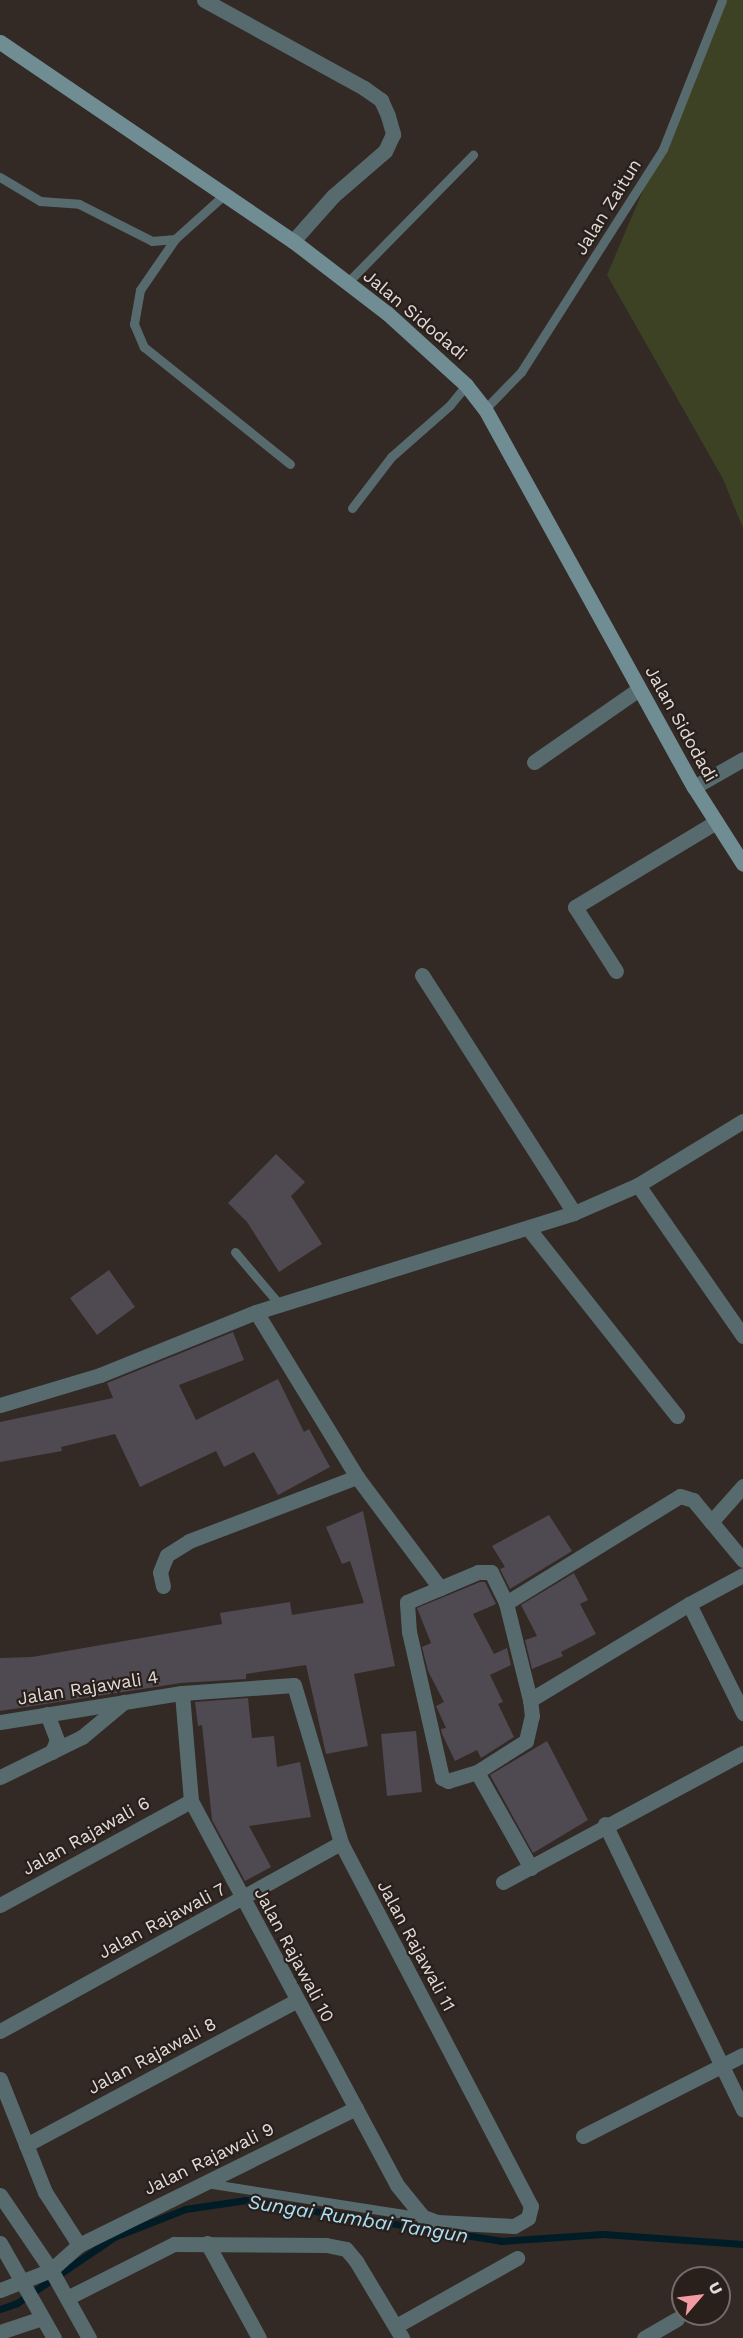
<!DOCTYPE html>
<html>
<head>
<meta charset="utf-8">
<style>
  body { margin:0 }
  #map { position:relative; width:743px; height:2338px; overflow:hidden; background:#332925; font-family:"Work Sans",sans-serif }
  div>[style] { position:absolute }
  [style*='--x'] { left:calc(var(--x)*1px); top:calc(var(--y)*1px); width:calc(var(--w)*1px); rotate:calc(var(--a)*1deg) }
  .green>* { inset:0; background:#3d4224 }
  .stream>* { height:7px; margin:-3.5px; padding:0 3.5px; transform-origin:3.5px; border-radius:3.5px; background:#001c26 }
  .building>* { inset:0; background:#4f4951 }
  .lane>* { height:9px; margin:-4.5px; padding:0 4.5px; transform-origin:4.5px; border-radius:4.5px; background:#576a6e }
  .street>* { height:15px; margin:-7.5px; padding:0 7.5px; transform-origin:7.5px; border-radius:7.5px; background:#576a6e }
  .secondary>* { height:15px; margin:-7.5px; padding:0 7.5px; transform-origin:7.5px; border-radius:7.5px; background:#6f8d93 }
  span { translate:-50% -50%; white-space:nowrap; text-align:center; line-height:1.15; -webkit-text-stroke:4.5px #29201c; paint-order:stroke }
  .street-label { font-size:18px; color:#e2dcd9 }
  .water-label { font-size:20px; color:#a9e0f8; font-style:italic }
  .north { position:absolute; left:671px; top:2266px; width:60px; height:60px; box-sizing:border-box; background:#29201c; border:2px solid #736b68; border-radius:50%; rotate:62deg; font-size:16px; font-weight:700; line-height:24px; text-align:center; color:#e2dcd9 }
  .north::after { content:''; display:block; margin:auto; width:21px; height:27px; background:#f49aa2; clip-path:polygon(50% 0,100% 100%,50% 72%,0 100%) }
</style>
</head>
<body>
<div id="map">
  <div class="green">
    <i style="clip-path:polygon(724px 0,743px 0,743px 528px,723px 479px,607px 275px)"></i>
  </div>
  <div class="stream">
    <i style="--x:0;--y:2309;--w:18;--a:-19"></i>
    <i style="--x:17;--y:2303;--w:117;--a:-34.2"></i>
    <i style="--x:114;--y:2237;--w:76;--a:-21.5"></i>
    <i style="--x:185;--y:2209;--w:62;--a:-8.4"></i>
    <i style="--x:246;--y:2200;--w:258;--a:9.1"></i>
    <i style="--x:501;--y:2241;--w:102;--a:-3.9"></i>
    <i style="--x:603;--y:2234;--w:140;--a:4.1"></i>
  </div>
  <div class="building">
    <i style="clip-path:polygon(276px 1154px,305px 1182px,291px 1196px,322px 1244px,279px 1272px,247px 1222px,228px 1203px)"></i>
    <i style="clip-path:polygon(109px 1270px,135px 1307px,97px 1335px,70px 1298px)"></i>
    <i style="clip-path:polygon(233px 1332px,244px 1360px,179px 1385px,196px 1420px,278px 1379px,304px 1432px,309px 1429px,330px 1467px,278px 1495px,254px 1452px,224px 1467px,216px 1451px,140px 1487px,115px 1434px,61px 1447px,62px 1451px,0 1462px,0 1422px,113px 1398px,107px 1383px)"></i>
    <i style="clip-path:polygon(363px 1511px,395px 1666px,354px 1674px,368px 1746px,326px 1754px,306px 1665px,246px 1674px,246px 1679px,181px 1683px,0 1711px,0 1658px,32px 1657px,222px 1624px,220px 1613px,290px 1602px,292px 1615px,364px 1603px,350px 1561px,342px 1564px,326px 1527px)"></i>
    <i style="clip-path:polygon(549px 1515px,572px 1551px,510px 1589px,500px 1569px,505px 1567px,492px 1546px)"></i>
    <i style="clip-path:polygon(574px 1573px,588px 1600px,580px 1604px,596px 1634px,561px 1652px,563px 1656px,532px 1669px,525px 1640px,537px 1636px,521px 1605px)"></i>
    <i style="clip-path:polygon(480px 1582px,485px 1582px,496px 1604px,473px 1614px,494px 1654px,507px 1648px,511px 1665px,490px 1675px,503px 1702px,498px 1704px,514px 1737px,481px 1758px,477px 1750px,455px 1761px,442px 1734px,441px 1729px,446px 1728px,436px 1706px,444px 1702px,428px 1671px,422px 1647px,431px 1643px,417px 1608px)"></i>
    <i style="clip-path:polygon(248px 1698px,252px 1738px,274px 1736px,277px 1767px,300px 1762px,311px 1817px,249px 1826px,271px 1867px,245px 1881px,212px 1820px,202px 1725px,198px 1726px,195px 1702px)"></i>
    <i style="clip-path:polygon(416px 1731px,422px 1792px,387px 1796px,381px 1734px)"></i>
    <i style="clip-path:polygon(547px 1741px,588px 1820px,533px 1853px,490px 1775px)"></i>
  </div>
  <div class="lane">
    <i style="--x:0;--y:177;--w:47;--a:31"></i>
    <i style="--x:40;--y:201;--w:39;--a:4"></i>
    <i style="--x:79;--y:204;--w:82;--a:26.9"></i>
    <i style="--x:152;--y:241;--w:23;--a:-5"></i>
    <i style="--x:175;--y:239;--w:66;--a:-41.9"></i>
    <i style="--x:175;--y:239;--w:62;--a:124.5"></i>
    <i style="--x:140;--y:290;--w:35;--a:100"></i>
    <i style="--x:134;--y:324;--w:25;--a:67"></i>
    <i style="--x:144;--y:347;--w:187;--a:38.7"></i>
    <i style="--x:347;--y:283;--w:180;--a:-45.5"></i>
    <i style="--x:485;--y:409;--w:52;--a:-45.8"></i>
    <i style="--x:521;--y:372;--w:264;--a:-57.5"></i>
    <i style="--x:663;--y:149;--w:160;--a:-68.4"></i>
    <i style="--x:352;--y:508;--w:64;--a:-52.6"></i>
    <i style="--x:391;--y:457;--w:79;--a:-41.4"></i>
    <i style="--x:450;--y:405;--w:26;--a:-51"></i>
    <i style="--x:235;--y:1252;--w:70;--a:49.7"></i>
    <i style="--x:206;--y:2183;--w:220;--a:8.9"></i>
  </div>
  <div class="street">
    <i style="--x:204;--y:0;--w:183;--a:28.8"></i>
    <i style="--x:364;--y:88;--w:21;--a:35"></i>
    <i style="--x:381;--y:100;--w:17;--a:66"></i>
    <i style="--x:388;--y:116;--w:19;--a:74"></i>
    <i style="--x:393;--y:134;--w:19;--a:115"></i>
    <i style="--x:385;--y:151;--w:69;--a:139.1"></i>
    <i style="--x:333;--y:196;--w:60;--a:131.6"></i>
    <i style="--x:534;--y:762;--w:128;--a:-34.8"></i>
    <i style="--x:694;--y:787;--w:56;--a:-29.7"></i>
    <i style="--x:616;--y:971;--w:76;--a:-122.6"></i>
    <i style="--x:575;--y:907;--w:165;--a:-31.1"></i>
    <i style="--x:422;--y:975;--w:282;--a:57.4"></i>
    <i style="--x:638;--y:1185;--w:184;--a:55.2"></i>
    <i style="--x:528;--y:1228;--w:240;--a:51.6"></i>
    <i style="--x:256;--y:1312;--w:193;--a:58.5"></i>
    <i style="--x:357;--y:1477;--w:139;--a:53.2"></i>
    <i style="--x:0;--y:1405;--w:104;--a:-16.7"></i>
    <i style="--x:100;--y:1375;--w:168;--a:-22"></i>
    <i style="--x:256;--y:1312;--w:333;--a:-17.3"></i>
    <i style="--x:574;--y:1213;--w:70;--a:-23.6"></i>
    <i style="--x:638;--y:1185;--w:123;--a:-31.4"></i>
    <i style="--x:711;--y:1522;--w:48;--a:-48.4"></i>
    <i style="--x:163;--y:1586;--w:14;--a:-102"></i>
    <i style="--x:160;--y:1572;--w:18;--a:-68"></i>
    <i style="--x:167;--y:1555;--w:26;--a:-32"></i>
    <i style="--x:189;--y:1541;--w:180;--a:-20.9"></i>
    <i style="--x:506;--y:1603;--w:204;--a:-31.6"></i>
    <i style="--x:680;--y:1496;--w:14;--a:17"></i>
    <i style="--x:693;--y:1500;--w:78;--a:50.2"></i>
    <i style="--x:689;--y:1604;--w:61;--a:-28.2"></i>
    <i style="--x:47;--y:1714;--w:28;--a:69"></i>
    <i style="--x:57;--y:1740;--w:13;--a:113"></i>
    <i style="--x:0;--y:1722;--w:184;--a:-9.1"></i>
    <i style="--x:182;--y:1693;--w:112;--a:-4.1"></i>
    <i style="--x:294;--y:1685;--w:165;--a:73.4"></i>
    <i style="--x:341;--y:1843;--w:410;--a:62.4"></i>
    <i style="--x:531;--y:2206;--w:12;--a:104"></i>
    <i style="--x:528;--y:2218;--w:16;--a:150"></i>
    <i style="--x:514;--y:2226;--w:77;--a:-177"></i>
    <i style="--x:437;--y:2222;--w:15;--a:-160"></i>
    <i style="--x:423;--y:2217;--w:41;--a:-129.1"></i>
    <i style="--x:397;--y:2185;--w:436;--a:-118.2"></i>
    <i style="--x:191;--y:1801;--w:108;--a:-94.8"></i>
    <i style="--x:477;--y:1772;--w:58;--a:-32.3"></i>
    <i style="--x:526;--y:1741;--w:26;--a:-77"></i>
    <i style="--x:532;--y:1716;--w:16;--a:-97"></i>
    <i style="--x:0;--y:1777;--w:91;--a:-26"></i>
    <i style="--x:82;--y:1737;--w:55;--a:-39.8"></i>
    <i style="--x:605;--y:1824;--w:317;--a:64.2"></i>
    <i style="--x:531;--y:1868;--w:110;--a:-119.4"></i>
    <i style="--x:477;--y:1772;--w:30;--a:163"></i>
    <i style="--x:448;--y:1781;--w:7;--a:-153"></i>
    <i style="--x:442;--y:1778;--w:150;--a:-102.7"></i>
    <i style="--x:409;--y:1632;--w:30;--a:-94"></i>
    <i style="--x:407;--y:1602;--w:77;--a:-22.9"></i>
    <i style="--x:478;--y:1572;--w:13;--a:0"></i>
    <i style="--x:491;--y:1572;--w:34;--a:64"></i>
    <i style="--x:506;--y:1603;--w:100;--a:76.1"></i>
    <i style="--x:530;--y:1700;--w:186;--a:-31.1"></i>
    <i style="--x:689;--y:1604;--w:122;--a:63.6"></i>
    <i style="--x:503;--y:1882;--w:272;--a:-28.3"></i>
    <i style="--x:0;--y:1905;--w:217;--a:-28.6"></i>
    <i style="--x:0;--y:2031;--w:389;--a:-28.9"></i>
    <i style="--x:0;--y:2079;--w:122;--a:68.3"></i>
    <i style="--x:45;--y:2192;--w:63;--a:57.3"></i>
    <i style="--x:583;--y:2136;--w:179;--a:-26.9"></i>
    <i style="--x:26;--y:2145;--w:306;--a:-28.1"></i>
    <i style="--x:0;--y:2195;--w:91;--a:55.8"></i>
    <i style="--x:51;--y:2270;--w:78;--a:60.8"></i>
    <i style="--x:0;--y:2243;--w:109;--a:60.4"></i>
    <i style="--x:207;--y:2243;--w:108;--a:61.3"></i>
    <i style="--x:0;--y:2290;--w:55;--a:-21.4"></i>
    <i style="--x:51;--y:2270;--w:38;--a:-42"></i>
    <i style="--x:79;--y:2245;--w:309;--a:-26.3"></i>
    <i style="--x:67;--y:2298;--w:120;--a:-26.8"></i>
    <i style="--x:174;--y:2244;--w:152;--a:0.4"></i>
    <i style="--x:326;--y:2245;--w:20;--a:11"></i>
    <i style="--x:346;--y:2249;--w:16;--a:50"></i>
    <i style="--x:356;--y:2261;--w:90;--a:59.1"></i>
    <i style="--x:396;--y:2326;--w:139;--a:-29.3"></i>
    <i style="--x:0;--y:2332;--w:44;--a:-18.4"></i>
    <i style="--x:644;--y:2338;--w:38;--a:-30"></i>
  </div>
  <div class="secondary">
    <i style="--x:0;--y:42;--w:354;--a:34.2"></i>
    <i style="--x:293;--y:241;--w:118;--a:37.5"></i>
    <i style="--x:387;--y:313;--w:107;--a:42.3"></i>
    <i style="--x:466;--y:385;--w:31;--a:52"></i>
    <i style="--x:485;--y:409;--w:432;--a:61.1"></i>
    <i style="--x:694;--y:787;--w:91;--a:57.5"></i>
  </div>
  <div class="street-label">
    <span style="left:608px;top:207px;rotate:-58deg">Jalan Zaitun</span>
    <span style="left:415px;top:315px;rotate:40deg">Jalan Sidodadi</span>
    <span style="left:681px;top:724px;rotate:61deg">Jalan Sidodadi</span>
    <span style="left:88px;top:1688px;rotate:-9deg">Jalan Rajawali 4</span>
    <span style="left:86px;top:1836px;rotate:-29deg">Jalan Rajawali 6</span>
    <span style="left:162px;top:1921px;rotate:-28deg">Jalan Rajawali 7</span>
    <span style="left:416px;top:1946px;rotate:62deg">Jalan Rajawali 11</span>
    <span style="left:294px;top:1955px;rotate:62deg">Jalan Rajawali 10</span>
    <span style="left:152px;top:2056px;rotate:-28deg">Jalan Rajawali 8</span>
    <span style="left:209px;top:2159px;rotate:-26deg">Jalan Rajawali 9</span>
  </div>
  <div class="water-label">
    <span style="left:358px;top:2219px;rotate:9deg">Sungai Rumbai Tangun</span>
  </div>
  <div class="north">U</div>
</div>
</body>
</html>
